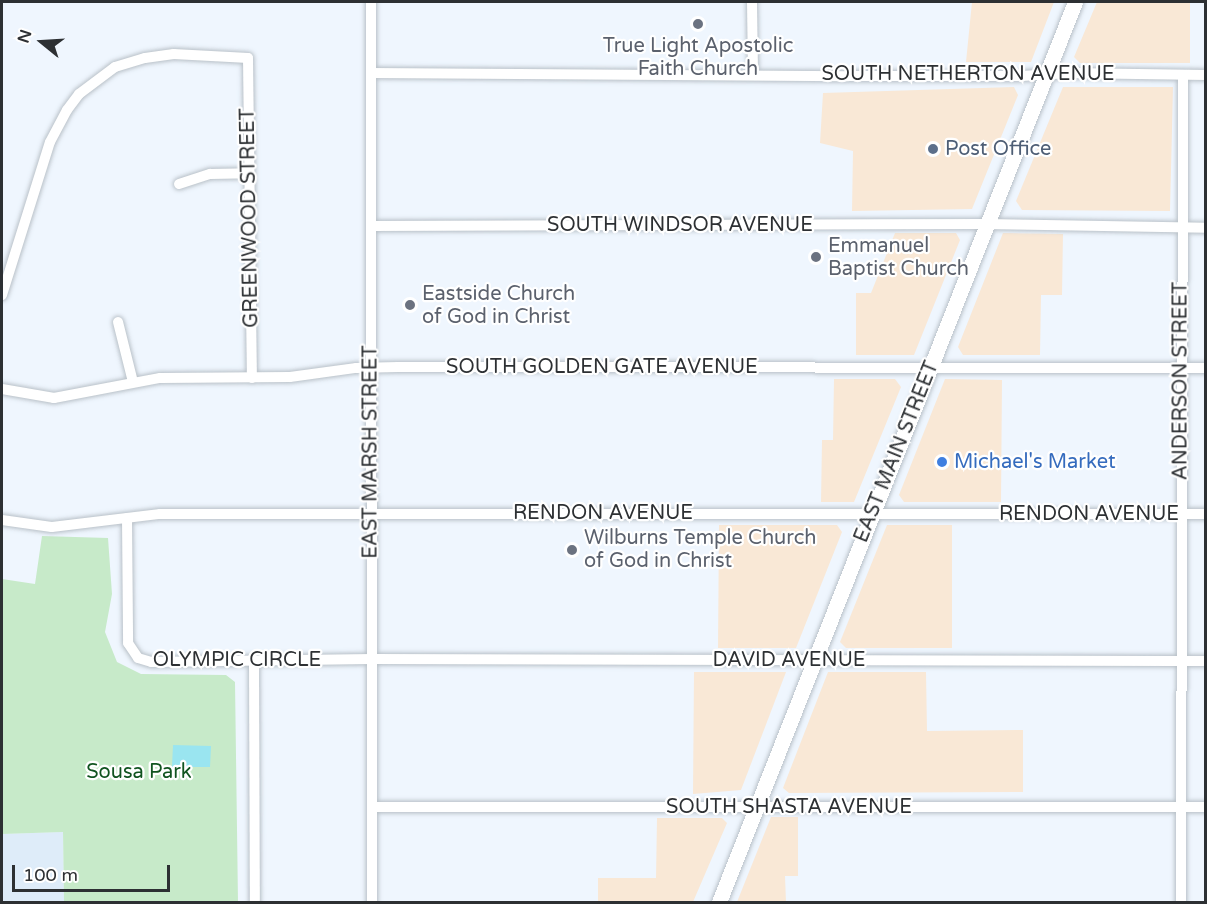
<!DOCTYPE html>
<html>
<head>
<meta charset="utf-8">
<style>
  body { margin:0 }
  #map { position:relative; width:1207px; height:904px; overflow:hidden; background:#eff6fe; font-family:"Varela Round",sans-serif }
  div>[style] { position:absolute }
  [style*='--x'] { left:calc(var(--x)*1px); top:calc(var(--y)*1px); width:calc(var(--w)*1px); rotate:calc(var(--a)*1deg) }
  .commercial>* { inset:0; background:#f9e8d6 }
  .built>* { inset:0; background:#deecf9 }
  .green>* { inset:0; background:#c7eac9 }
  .water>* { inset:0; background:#9ae5f0 }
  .roads { filter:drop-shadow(0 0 2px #b9c1c8) drop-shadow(0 0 2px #b9c1c8) }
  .street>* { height:10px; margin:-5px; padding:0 5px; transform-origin:5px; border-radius:5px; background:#fff }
  .secondary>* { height:15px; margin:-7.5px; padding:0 7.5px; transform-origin:7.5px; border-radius:7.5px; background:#fff }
  .dots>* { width:16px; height:16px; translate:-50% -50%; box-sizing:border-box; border:3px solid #fff; border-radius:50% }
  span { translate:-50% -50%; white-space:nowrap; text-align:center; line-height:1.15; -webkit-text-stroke:4.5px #fff; paint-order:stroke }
  .worship-label { font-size:20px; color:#5b616d }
  .left { translate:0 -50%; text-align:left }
  .street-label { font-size:20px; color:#2d3033 }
  .service-label { font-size:20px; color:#4e5e75 }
  .shop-label { font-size:20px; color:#366cbe }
  .park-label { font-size:20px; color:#115420 }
  .frame { position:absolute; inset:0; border:3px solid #2d3033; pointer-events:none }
  .north { position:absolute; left:12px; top:12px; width:60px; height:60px; -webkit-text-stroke:4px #fff; paint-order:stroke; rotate:288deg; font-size:16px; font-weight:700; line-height:24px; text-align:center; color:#2d3033 }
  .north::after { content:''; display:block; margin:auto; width:21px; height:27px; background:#2d3033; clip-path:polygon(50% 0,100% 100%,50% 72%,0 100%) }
  .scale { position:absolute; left:12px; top:865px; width:158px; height:27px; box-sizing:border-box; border:3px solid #2d3033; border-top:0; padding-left:8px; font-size:18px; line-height:21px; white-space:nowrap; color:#2d3033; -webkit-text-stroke:4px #fff; paint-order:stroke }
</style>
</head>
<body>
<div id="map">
  <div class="commercial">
    <i style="clip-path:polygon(972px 2px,1054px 2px,1031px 62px,966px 62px)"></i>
    <i style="clip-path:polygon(1097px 2px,1195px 2px,1190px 3px,1190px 63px,1080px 63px,1074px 57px)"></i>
    <i style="clip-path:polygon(1014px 87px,1018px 95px,972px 209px,852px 211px,853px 151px,820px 143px,823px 93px)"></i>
    <i style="clip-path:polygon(1063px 87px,1173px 87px,1170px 211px,1022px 210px,1016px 201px)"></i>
    <i style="clip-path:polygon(895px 233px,956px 233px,960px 240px,914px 355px,856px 355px,856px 293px,871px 293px)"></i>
    <i style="clip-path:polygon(1003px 233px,1063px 234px,1062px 295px,1041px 295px,1040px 355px,963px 355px,958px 347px)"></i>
    <i style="clip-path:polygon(834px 379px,895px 379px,901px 387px,854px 502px,821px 502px,822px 440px,833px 440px)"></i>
    <i style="clip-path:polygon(945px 379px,1002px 380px,1001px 502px,904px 502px,899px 495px)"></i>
    <i style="clip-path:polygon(719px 525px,837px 525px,842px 532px,796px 648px,718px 648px)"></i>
    <i style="clip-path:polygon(887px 525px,952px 525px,952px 648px,846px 648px,840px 642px)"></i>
    <i style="clip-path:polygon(694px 672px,786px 672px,741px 790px,693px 794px)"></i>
    <i style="clip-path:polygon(828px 672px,926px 672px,927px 731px,1023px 730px,1023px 792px,789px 793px,783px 788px)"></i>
    <i style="clip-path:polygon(771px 817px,798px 817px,798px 876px,785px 876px,786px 902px,737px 902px)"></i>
    <i style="clip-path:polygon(657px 818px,722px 818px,727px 823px,693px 902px,598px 902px,598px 878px,656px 878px)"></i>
  </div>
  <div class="built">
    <i style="clip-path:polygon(63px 832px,64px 902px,2px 902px,2px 834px)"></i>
  </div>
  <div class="green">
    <i style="clip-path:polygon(42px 536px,108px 538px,112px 594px,105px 632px,117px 662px,141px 674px,226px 675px,235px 682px,238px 902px,64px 902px,63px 832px,2px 834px,2px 579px,35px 584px)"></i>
  </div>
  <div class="water">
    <i style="clip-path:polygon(173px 745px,211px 746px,210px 767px,172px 767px)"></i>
  </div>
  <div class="roads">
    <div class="street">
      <i style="--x:371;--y:2;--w:900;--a:89.94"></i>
      <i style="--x:752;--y:2;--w:72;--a:89.2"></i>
      <i style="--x:371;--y:73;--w:477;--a:0.4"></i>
      <i style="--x:848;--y:76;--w:174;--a:0"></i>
      <i style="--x:1022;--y:76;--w:47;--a:-3.7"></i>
      <i style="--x:1069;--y:73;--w:137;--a:0.8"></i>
      <i style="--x:179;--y:184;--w:33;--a:-18"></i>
      <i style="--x:210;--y:174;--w:39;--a:-1"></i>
      <i style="--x:371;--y:226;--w:615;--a:-0.19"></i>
      <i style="--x:986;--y:224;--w:220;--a:1"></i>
      <i style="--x:2;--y:295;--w:160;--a:-72.6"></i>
      <i style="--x:50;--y:142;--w:36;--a:-62"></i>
      <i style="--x:67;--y:110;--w:20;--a:-53"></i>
      <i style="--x:79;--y:94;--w:45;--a:-36.9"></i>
      <i style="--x:115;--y:67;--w:31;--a:-17"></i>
      <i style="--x:145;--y:58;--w:29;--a:-8"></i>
      <i style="--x:174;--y:54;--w:74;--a:3.1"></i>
      <i style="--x:248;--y:58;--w:320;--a:89.3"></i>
      <i style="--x:118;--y:322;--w:62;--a:76"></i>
      <i style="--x:2;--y:389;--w:53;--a:9.8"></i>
      <i style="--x:54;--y:398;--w:108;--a:-10.7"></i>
      <i style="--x:160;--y:378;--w:130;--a:-0.4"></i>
      <i style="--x:290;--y:377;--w:67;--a:-7.8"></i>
      <i style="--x:356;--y:368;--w:42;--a:-1.4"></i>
      <i style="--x:398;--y:367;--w:808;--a:0.07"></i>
      <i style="--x:127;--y:518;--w:125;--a:89.5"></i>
      <i style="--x:128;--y:643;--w:18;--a:56"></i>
      <i style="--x:138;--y:658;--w:14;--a:17"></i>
      <i style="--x:151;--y:662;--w:221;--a:-0.8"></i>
      <i style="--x:372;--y:659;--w:834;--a:0.14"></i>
      <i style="--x:2;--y:520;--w:50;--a:8"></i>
      <i style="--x:52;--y:527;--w:109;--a:-6.9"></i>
      <i style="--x:160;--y:514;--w:1046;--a:0"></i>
      <i style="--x:254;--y:660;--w:242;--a:89.8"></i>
      <i style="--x:372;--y:807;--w:834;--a:0"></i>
      <i style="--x:1181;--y:902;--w:827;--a:-89.86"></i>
    </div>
    <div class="secondary">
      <i style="--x:719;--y:902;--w:968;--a:-68.42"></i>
    </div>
  </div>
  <div class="dots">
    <i style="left:698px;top:24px;background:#6b7280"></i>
    <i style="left:933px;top:149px;background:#5c6f8a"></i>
    <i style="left:816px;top:257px;background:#6b7280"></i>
    <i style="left:410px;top:305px;background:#6b7280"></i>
    <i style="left:942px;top:462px;background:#3f7fe0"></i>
    <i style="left:572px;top:550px;background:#6b7280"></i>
  </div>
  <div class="worship-label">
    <span style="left:698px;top:58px">True Light Apostolic<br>Faith Church</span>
    <span class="left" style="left:828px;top:258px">Emmanuel<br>Baptist Church</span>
    <span class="left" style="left:422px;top:306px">Eastside Church<br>of God in Christ</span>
    <span class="left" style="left:584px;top:550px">Wilburns Temple Church<br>of God in Christ</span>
  </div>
  <div class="street-label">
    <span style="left:968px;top:74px">SOUTH NETHERTON AVENUE</span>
    <span style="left:250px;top:218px;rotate:-91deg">GREENWOOD STREET</span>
    <span style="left:680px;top:225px">SOUTH WINDSOR AVENUE</span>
    <span style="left:602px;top:367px">SOUTH GOLDEN GATE AVENUE</span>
    <span style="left:1181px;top:381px;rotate:-90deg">ANDERSON STREET</span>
    <span style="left:371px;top:452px;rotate:-90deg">EAST MARSH STREET</span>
    <span style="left:897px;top:452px;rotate:-68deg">EAST MAIN STREET</span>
    <span style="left:603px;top:513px">RENDON AVENUE</span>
    <span style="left:1089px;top:514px">RENDON AVENUE</span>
    <span style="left:237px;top:660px">OLYMPIC CIRCLE</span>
    <span style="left:789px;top:660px">DAVID AVENUE</span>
    <span style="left:789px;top:807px">SOUTH SHASTA AVENUE</span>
  </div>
  <div class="service-label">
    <span class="left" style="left:945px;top:149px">Post Office</span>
  </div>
  <div class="shop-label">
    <span class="left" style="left:954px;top:462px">Michael's Market</span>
  </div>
  <div class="park-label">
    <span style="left:139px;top:772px">Sousa Park</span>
  </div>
  <div class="frame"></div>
  <div class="north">N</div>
  <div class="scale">100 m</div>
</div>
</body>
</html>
